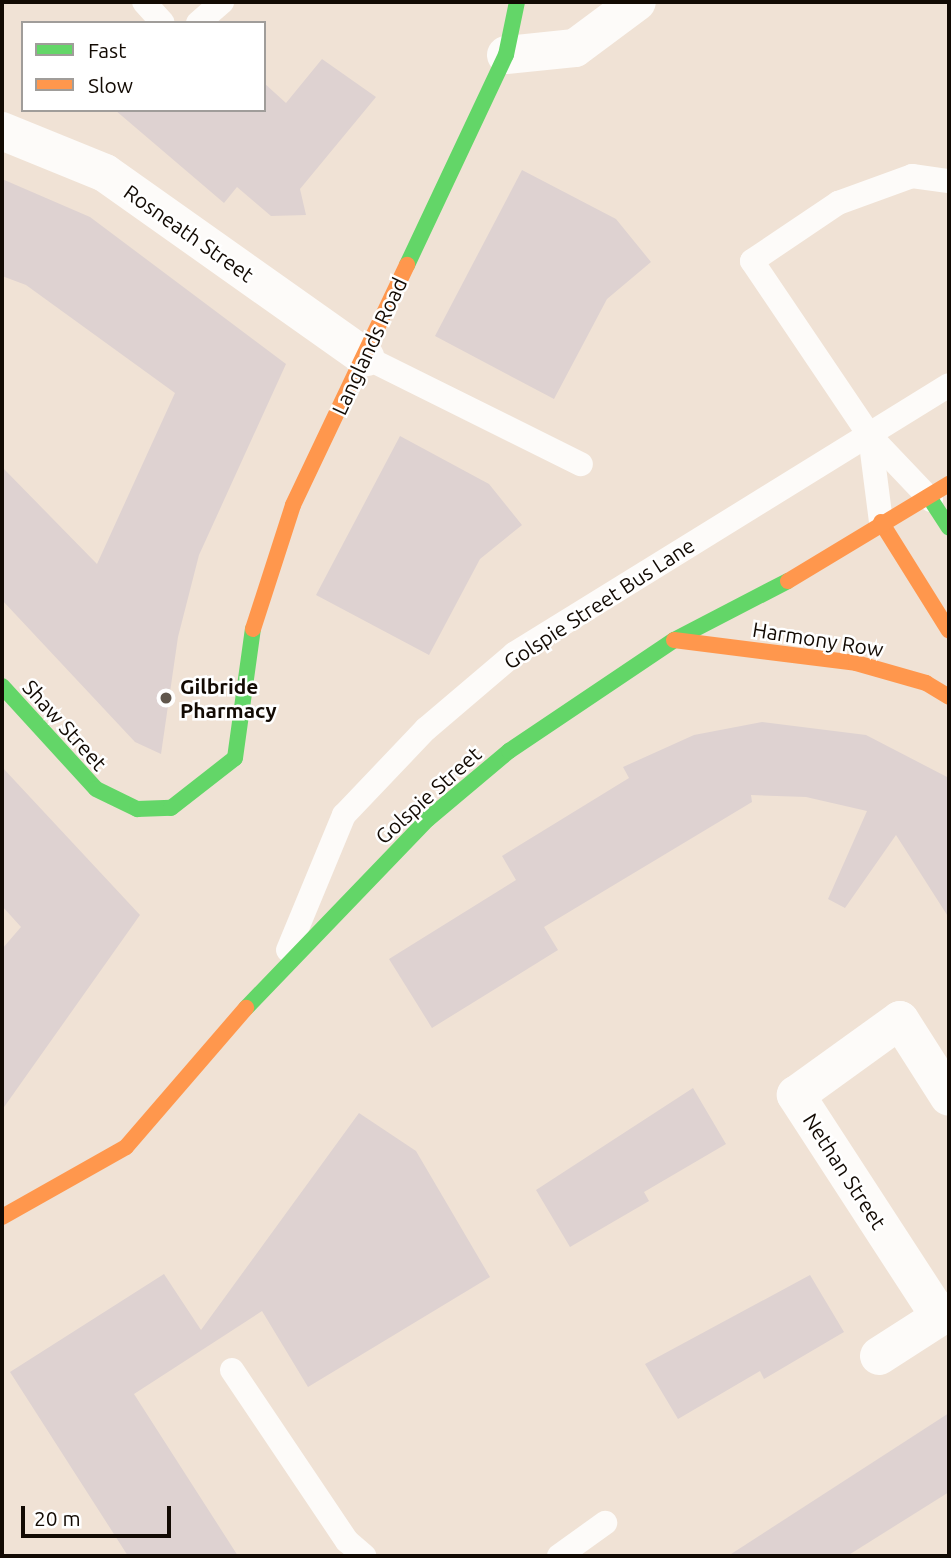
<!DOCTYPE html>
<html>
<head>
<meta charset="utf-8">
<style>
  body { margin:0 }
  #map { position:relative; width:951px; height:1558px; overflow:hidden; background:#f0e2d5; font-family:Ubuntu,sans-serif }
  div>[style] { position:absolute }
  [style*='--x'] { left:calc(var(--x)*1px); top:calc(var(--y)*1px); width:calc(var(--w)*1px); rotate:calc(var(--a)*1deg) }
  .building>* { inset:0; background:#ded2d1 }
  .lane>* { height:24px; margin:-12px; padding:0 12px; transform-origin:12px; border-radius:12px; background:#fdfbf9 }
  .street>* { height:38px; margin:-19px; padding:0 19px; transform-origin:19px; border-radius:19px; background:#fdfbf9 }
  .fast>* { height:16px; margin:-8px; padding:0 8px; transform-origin:8px; border-radius:8px; background:#63d668 }
  .slow>* { height:16px; margin:-8px; padding:0 8px; transform-origin:8px; border-radius:8px; background:#ff974d }
  .dots>* { width:19px; height:19px; translate:-50% -50%; box-sizing:border-box; border:4px solid #fff; border-radius:50% }
  span { translate:-50% -50%; white-space:nowrap; text-align:center; line-height:1.15; -webkit-text-stroke:5px #fff; paint-order:stroke }
  .street-label { font-size:21px; color:#120a03 }
  .poi-label { font-size:21px; color:#120a03; font-weight:700 }
  .left { translate:0 -50%; text-align:left }
  .frame { position:absolute; inset:0; border:4px solid #120a03; pointer-events:none }
  .legend { position:absolute; left:21px; top:21px; width:245px; height:91px; box-sizing:border-box; background:#fff; border:2px solid #a09d9a; margin:0; padding:9px 12px; list-style:none; font-size:21px; color:#120a03 }
  .legend li { display:flex; align-items:center; gap:14px; height:35px }
  .legend b { width:35px; border:2px solid #a09d9a }
  .scale { position:absolute; left:21px; top:1506px; width:150px; height:32px; box-sizing:border-box; border:4px solid #120a03; border-top:0; padding-left:9px; font-size:21px; line-height:24px; white-space:nowrap; color:#120a03; -webkit-text-stroke:5px #fff; paint-order:stroke }
</style>
</head>
<body>
<div id="map">
  <div class="building">
    <i style="clip-path:polygon(322px 59px,376px 97px,300px 189px,306px 215px,271px 216px,237px 187px,224px 203px,115px 110px,264px 110px,264px 83px,286px 103px)"></i>
    <i style="clip-path:polygon(522px 170px,616px 219px,651px 262px,607px 299px,554px 399px,435px 336px)"></i>
    <i style="clip-path:polygon(2px 179px,90px 217px,286px 364px,199px 555px,178px 637px,161px 754px,135px 742px,2px 600px,2px 467px,97px 564px,175px 393px,26px 285px,2px 276px)"></i>
    <i style="clip-path:polygon(400px 436px,489px 484px,522px 525px,480px 559px,429px 655px,316px 595px)"></i>
    <i style="clip-path:polygon(762px 722px,866px 735px,949px 778px,949px 918px,896px 835px,845px 908px,828px 899px,867px 811px,806px 797px,751px 795px,752px 802px,544px 927px,558px 950px,432px 1028px,389px 959px,516px 880px,502px 856px,629px 778px,623px 767px,694px 735px)"></i>
    <i style="clip-path:polygon(2px 767px,140px 915px,2px 1110px,2px 949px,21px 927px,2px 906px)"></i>
    <i style="clip-path:polygon(693px 1088px,726px 1144px,644px 1192px,649px 1201px,570px 1247px,536px 1190px)"></i>
    <i style="clip-path:polygon(359px 1113px,416px 1151px,490px 1277px,308px 1387px,262px 1311px,134px 1394px,238px 1556px,128px 1556px,10px 1372px,164px 1274px,201px 1330px)"></i>
    <i style="clip-path:polygon(810px 1275px,844px 1332px,764px 1379px,760px 1371px,678px 1419px,645px 1364px)"></i>
    <i style="clip-path:polygon(949px 1413px,949px 1492px,847px 1556px,728px 1556px)"></i>
  </div>
  <div class="lane">
    <i style="--x:144;--y:2;--w:28;--a:48"></i>
    <i style="--x:198;--y:23;--w:32;--a:-41"></i>
    <i style="--x:365;--y:357;--w:241;--a:26.4"></i>
    <i style="--x:870;--y:436;--w:87;--a:82.7"></i>
    <i style="--x:931;--y:500;--w:88;--a:-133.6"></i>
    <i style="--x:870;--y:436;--w:211;--a:-124"></i>
    <i style="--x:752;--y:261;--w:104;--a:-34"></i>
    <i style="--x:838;--y:203;--w:79;--a:-20"></i>
    <i style="--x:912;--y:176;--w:37;--a:8"></i>
    <i style="--x:288;--y:950;--w:146;--a:-67.5"></i>
    <i style="--x:344;--y:815;--w:119;--a:-46.4"></i>
    <i style="--x:426;--y:729;--w:116;--a:-40.4"></i>
    <i style="--x:514;--y:654;--w:511;--a:-31.73"></i>
    <i style="--x:232;--y:1370;--w:206;--a:56.1"></i>
    <i style="--x:347;--y:1541;--w:23;--a:41"></i>
    <i style="--x:559;--y:1556;--w:57;--a:-35.7"></i>
  </div>
  <div class="street">
    <i style="--x:506;--y:55;--w:69;--a:-5.8"></i>
    <i style="--x:575;--y:48;--w:77;--a:-36.6"></i>
    <i style="--x:2;--y:131;--w:111;--a:22.2"></i>
    <i style="--x:105;--y:173;--w:319;--a:35.3"></i>
    <i style="--x:940;--y:1317;--w:265;--a:-123"></i>
    <i style="--x:796;--y:1095;--w:128;--a:-35.8"></i>
    <i style="--x:900;--y:1020;--w:91;--a:57.5"></i>
    <i style="--x:879;--y:1356;--w:83;--a:-32.7"></i>
  </div>
  <div class="fast">
    <i style="--x:407;--y:265;--w:232;--a:-64.8"></i>
    <i style="--x:506;--y:55;--w:54;--a:-78.3"></i>
    <i style="--x:931;--y:500;--w:33;--a:57"></i>
    <i style="--x:2;--y:686;--w:139;--a:47.6"></i>
    <i style="--x:96;--y:789;--w:46;--a:26"></i>
    <i style="--x:137;--y:809;--w:34;--a:-2"></i>
    <i style="--x:171;--y:808;--w:81;--a:-38"></i>
    <i style="--x:235;--y:758;--w:130;--a:-82.1"></i>
    <i style="--x:246;--y:1008;--w:262;--a:-46.1"></i>
    <i style="--x:428;--y:819;--w:106;--a:-40"></i>
    <i style="--x:509;--y:751;--w:199;--a:-33.9"></i>
    <i style="--x:674;--y:640;--w:128;--a:-27.4"></i>
  </div>
  <div class="slow">
    <i style="--x:881;--y:522;--w:128;--a:58"></i>
    <i style="--x:788;--y:581;--w:188;--a:-31.1"></i>
    <i style="--x:253;--y:629;--w:130;--a:-72.1"></i>
    <i style="--x:293;--y:505;--w:266;--a:-64.6"></i>
    <i style="--x:674;--y:640;--w:183;--a:7.2"></i>
    <i style="--x:856;--y:663;--w:73;--a:15.9"></i>
    <i style="--x:926;--y:683;--w:27;--a:31"></i>
    <i style="--x:2;--y:1217;--w:142;--a:-29.4"></i>
    <i style="--x:126;--y:1147;--w:184;--a:-49.2"></i>
  </div>
  <div class="dots">
    <i style="left:166px;top:698px;background:#60564c"></i>
  </div>
  <div class="street-label">
    <span style="left:189px;top:233px;rotate:35deg">Rosneath Street</span>
    <span style="left:369px;top:346px;rotate:-65deg">Langlands Road</span>
    <span style="left:599px;top:603px;rotate:-33deg">Golspie Street Bus Lane</span>
    <span style="left:818px;top:639px;rotate:9deg">Harmony Row</span>
    <span style="left:65px;top:725px;rotate:48deg">Shaw Street</span>
    <span style="left:428px;top:795px;rotate:-42deg">Golspie Street</span>
    <span style="left:845px;top:1171px;rotate:57deg">Nethan Street</span>
  </div>
  <div class="poi-label">
    <span class="left" style="left:180px;top:698px">Gilbride<br>Pharmacy</span>
  </div>
  <div class="frame"></div>
  <ul class="legend">
  <li><b style="height:9px;background:#63d668"></b>Fast</li>
  <li><b style="height:9px;background:#ff974d"></b>Slow</li>
  </ul>
  <div class="scale">20 m</div>
</div>
</body>
</html>
